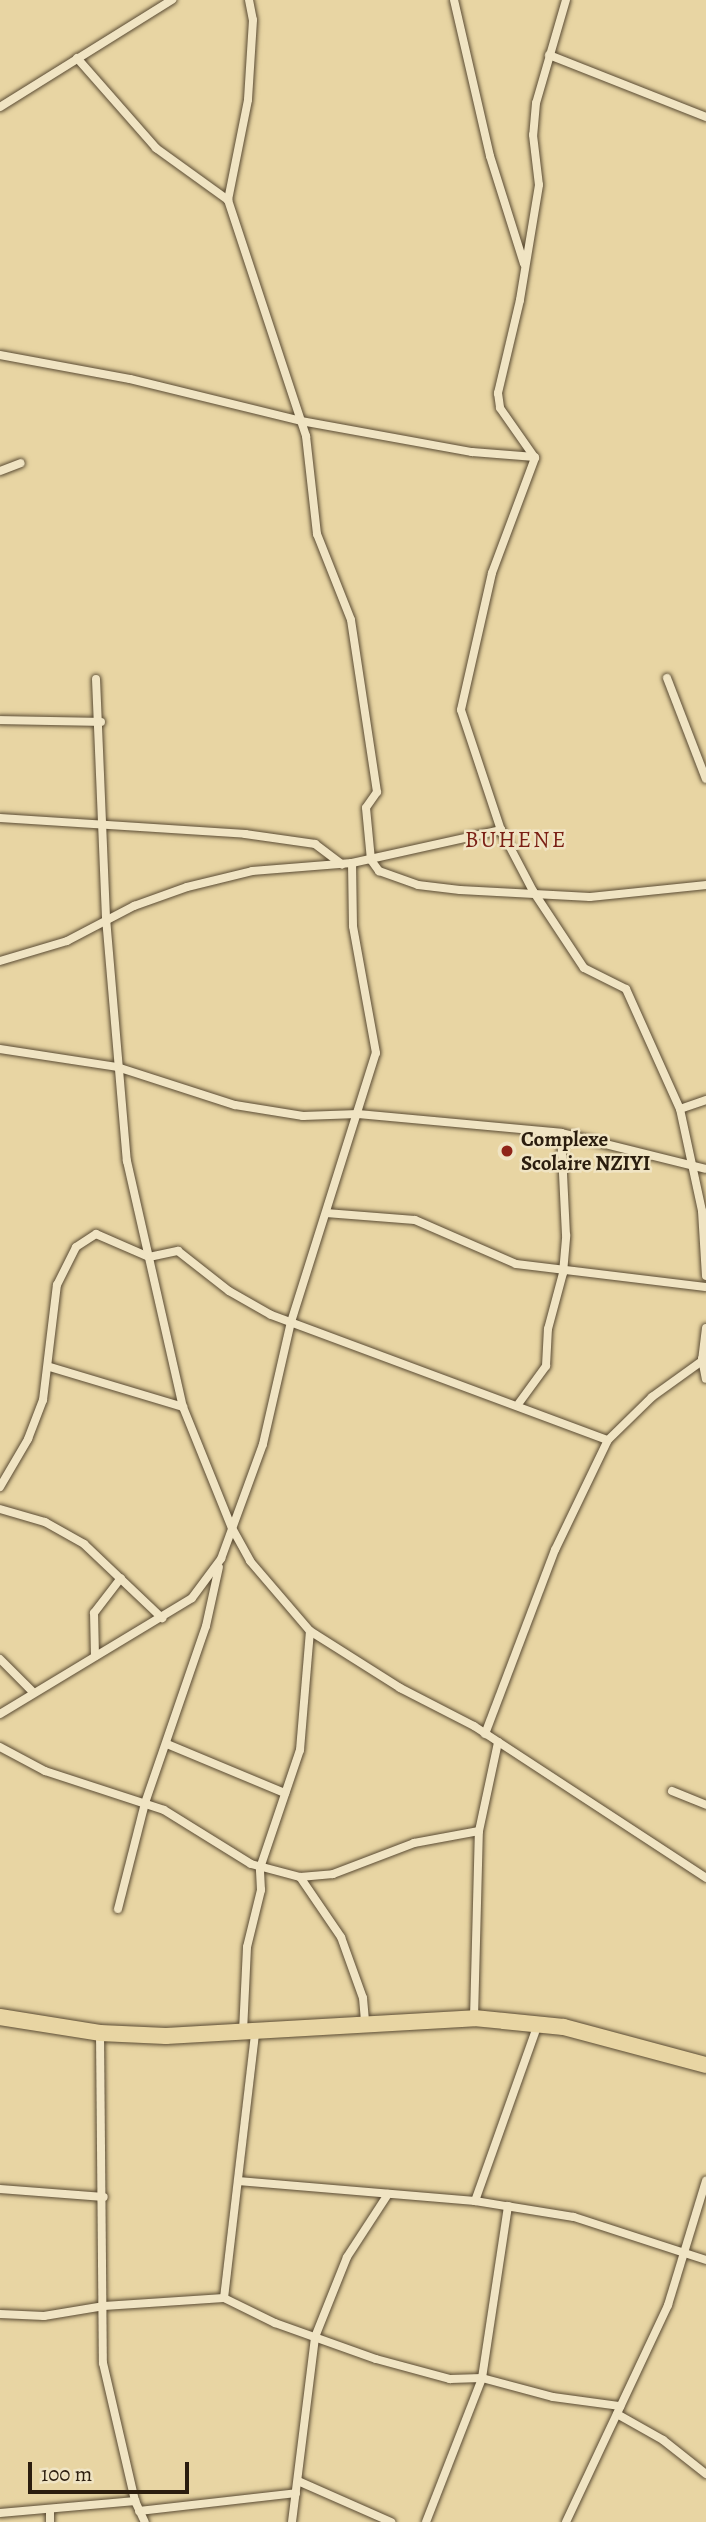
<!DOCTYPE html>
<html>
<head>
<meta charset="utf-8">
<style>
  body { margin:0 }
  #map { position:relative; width:706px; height:2522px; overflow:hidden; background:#e8d5a3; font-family:Alegreya,serif }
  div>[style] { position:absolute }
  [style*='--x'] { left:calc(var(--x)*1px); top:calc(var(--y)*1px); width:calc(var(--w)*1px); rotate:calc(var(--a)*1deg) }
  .roads { filter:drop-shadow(0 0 2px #5a4b33) drop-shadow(0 0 2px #5a4b33) }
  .street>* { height:8px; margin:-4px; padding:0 4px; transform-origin:4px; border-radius:4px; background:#f0e4c3 }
  .highway>* { height:16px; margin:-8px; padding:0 8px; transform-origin:8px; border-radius:8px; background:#e8d5a3 }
  .dots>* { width:19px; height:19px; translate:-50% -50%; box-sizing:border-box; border:4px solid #f0e4c3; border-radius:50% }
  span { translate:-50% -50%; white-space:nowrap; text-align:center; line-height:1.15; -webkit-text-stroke:5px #f0e4c3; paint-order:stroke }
  .poi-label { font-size:21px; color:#2b1d0e; font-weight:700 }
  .left { translate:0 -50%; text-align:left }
  .neighbourhood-label { font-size:23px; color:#7a1f14; letter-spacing:2px }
  .scale { position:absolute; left:28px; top:2462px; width:161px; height:32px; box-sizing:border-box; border:4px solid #2b1d0e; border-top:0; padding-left:9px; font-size:21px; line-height:24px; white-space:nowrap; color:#2b1d0e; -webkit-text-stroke:5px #f0e4c3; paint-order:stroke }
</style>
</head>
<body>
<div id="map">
  <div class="roads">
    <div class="street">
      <i style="--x:249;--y:0;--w:20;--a:79"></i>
      <i style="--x:253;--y:20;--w:80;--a:93.6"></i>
      <i style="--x:248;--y:100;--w:102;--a:101.3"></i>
      <i style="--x:228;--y:200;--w:249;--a:71.7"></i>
      <i style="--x:306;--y:436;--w:99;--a:83.6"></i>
      <i style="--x:317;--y:534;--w:92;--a:68.4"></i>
      <i style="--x:351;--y:620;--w:174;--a:81.4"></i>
      <i style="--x:377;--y:792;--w:19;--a:125"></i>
      <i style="--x:366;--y:808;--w:52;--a:84.5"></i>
      <i style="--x:371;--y:860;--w:14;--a:54"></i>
      <i style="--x:379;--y:871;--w:41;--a:19.7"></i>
      <i style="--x:418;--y:885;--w:42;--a:6.8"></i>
      <i style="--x:460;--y:890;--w:130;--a:3.1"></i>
      <i style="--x:590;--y:897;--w:117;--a:-5.9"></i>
      <i style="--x:454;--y:0;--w:160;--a:77"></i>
      <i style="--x:490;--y:156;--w:113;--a:72.5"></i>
      <i style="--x:566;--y:0;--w:107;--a:106.2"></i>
      <i style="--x:536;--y:103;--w:32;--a:95"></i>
      <i style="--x:533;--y:135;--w:50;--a:83.2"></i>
      <i style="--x:539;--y:185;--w:117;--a:99.4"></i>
      <i style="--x:520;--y:300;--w:96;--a:103.3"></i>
      <i style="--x:498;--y:393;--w:15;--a:82"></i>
      <i style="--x:500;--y:408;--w:61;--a:55"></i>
      <i style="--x:535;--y:458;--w:123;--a:110.5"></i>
      <i style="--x:492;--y:573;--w:140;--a:102.8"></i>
      <i style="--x:461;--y:710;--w:126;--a:71.6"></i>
      <i style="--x:501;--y:830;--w:69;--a:62.3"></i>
      <i style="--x:533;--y:891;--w:92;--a:56.5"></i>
      <i style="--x:584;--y:968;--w:47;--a:26.6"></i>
      <i style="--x:626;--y:989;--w:132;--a:65.8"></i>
      <i style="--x:680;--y:1109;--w:104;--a:77.8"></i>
      <i style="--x:702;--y:1211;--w:65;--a:86.5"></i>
      <i style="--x:549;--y:55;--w:169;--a:21.5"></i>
      <i style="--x:77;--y:58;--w:120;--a:48.7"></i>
      <i style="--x:156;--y:148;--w:89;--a:35.8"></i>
      <i style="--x:0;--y:107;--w:203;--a:-31.9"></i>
      <i style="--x:0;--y:355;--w:132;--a:10.5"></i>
      <i style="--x:130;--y:379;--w:176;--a:13.8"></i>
      <i style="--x:301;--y:421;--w:174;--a:10.3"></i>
      <i style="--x:472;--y:452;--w:63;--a:4.5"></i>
      <i style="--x:0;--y:471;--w:22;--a:-21"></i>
      <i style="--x:667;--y:678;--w:108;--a:68.9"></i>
      <i style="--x:96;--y:679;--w:239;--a:87.6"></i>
      <i style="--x:106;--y:918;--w:244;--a:85.1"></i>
      <i style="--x:127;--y:1161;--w:252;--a:77.2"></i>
      <i style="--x:183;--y:1407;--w:131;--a:68"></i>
      <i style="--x:232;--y:1528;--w:38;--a:61"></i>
      <i style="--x:250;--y:1561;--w:92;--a:49.4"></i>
      <i style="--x:310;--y:1631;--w:107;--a:32.3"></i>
      <i style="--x:400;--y:1688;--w:83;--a:27.2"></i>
      <i style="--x:474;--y:1726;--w:277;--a:33.2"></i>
      <i style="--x:0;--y:720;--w:101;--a:1.1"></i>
      <i style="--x:0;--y:818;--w:246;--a:3.7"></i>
      <i style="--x:245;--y:834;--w:71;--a:8.1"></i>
      <i style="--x:315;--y:844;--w:34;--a:37"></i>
      <i style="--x:0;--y:961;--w:70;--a:-16.6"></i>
      <i style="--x:67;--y:941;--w:76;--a:-27.6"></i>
      <i style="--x:134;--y:906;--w:56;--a:-19.7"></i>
      <i style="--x:187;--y:887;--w:67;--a:-13.8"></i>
      <i style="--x:252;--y:871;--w:100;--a:-4.6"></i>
      <i style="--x:352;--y:863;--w:153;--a:-12.5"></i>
      <i style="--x:0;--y:1049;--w:118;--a:8.7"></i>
      <i style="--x:117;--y:1067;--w:124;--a:17.9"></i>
      <i style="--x:235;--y:1105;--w:69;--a:9.2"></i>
      <i style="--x:303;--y:1116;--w:55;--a:-2.1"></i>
      <i style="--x:358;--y:1114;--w:204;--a:5.3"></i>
      <i style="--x:561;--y:1133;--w:149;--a:13.9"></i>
      <i style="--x:680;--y:1109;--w:28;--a:-19"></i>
      <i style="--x:326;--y:1213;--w:89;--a:4.5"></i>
      <i style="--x:415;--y:1220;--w:110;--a:23.5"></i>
      <i style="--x:516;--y:1264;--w:191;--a:6.9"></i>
      <i style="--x:706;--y:1328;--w:31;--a:97"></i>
      <i style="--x:702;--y:1359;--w:20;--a:79"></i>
      <i style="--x:50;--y:1367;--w:139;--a:16.7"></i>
      <i style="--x:519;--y:1403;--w:46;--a:-53.9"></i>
      <i style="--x:546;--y:1366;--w:37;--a:-87"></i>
      <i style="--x:548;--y:1329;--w:58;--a:-75"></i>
      <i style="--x:563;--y:1273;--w:38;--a:-85"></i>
      <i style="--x:566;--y:1235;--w:102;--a:-92.8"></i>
      <i style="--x:0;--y:1487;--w:56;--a:-59.7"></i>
      <i style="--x:28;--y:1439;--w:42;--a:-69"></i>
      <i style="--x:43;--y:1400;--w:116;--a:-83.1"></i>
      <i style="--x:57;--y:1285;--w:42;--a:-63.4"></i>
      <i style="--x:76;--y:1247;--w:24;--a:-33"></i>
      <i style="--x:96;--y:1234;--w:58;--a:23.5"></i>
      <i style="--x:149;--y:1257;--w:30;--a:-12"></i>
      <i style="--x:178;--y:1251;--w:65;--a:38.1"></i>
      <i style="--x:229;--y:1291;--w:48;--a:29.7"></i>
      <i style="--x:271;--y:1315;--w:359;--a:20.4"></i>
      <i style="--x:0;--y:1509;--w:47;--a:16.1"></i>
      <i style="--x:45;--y:1522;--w:45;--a:29.4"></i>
      <i style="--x:84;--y:1544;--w:108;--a:43.5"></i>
      <i style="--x:95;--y:1656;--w:43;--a:-91.3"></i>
      <i style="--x:94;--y:1613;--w:44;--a:-52.4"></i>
      <i style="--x:0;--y:1659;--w:45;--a:45"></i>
      <i style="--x:0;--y:1714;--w:224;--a:-31.1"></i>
      <i style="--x:192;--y:1598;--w:49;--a:-53.4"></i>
      <i style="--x:221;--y:1559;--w:122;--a:-69.9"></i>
      <i style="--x:263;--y:1444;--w:125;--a:-77.1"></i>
      <i style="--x:291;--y:1322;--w:282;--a:-72.5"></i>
      <i style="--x:376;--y:1053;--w:129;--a:-100.3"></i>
      <i style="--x:353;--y:926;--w:63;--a:-90.9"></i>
      <i style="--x:485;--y:1734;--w:197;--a:-69.2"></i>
      <i style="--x:555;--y:1550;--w:122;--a:-64.3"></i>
      <i style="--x:608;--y:1440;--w:62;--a:-44.3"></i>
      <i style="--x:652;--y:1397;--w:67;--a:-35.8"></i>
      <i style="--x:167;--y:1744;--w:128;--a:22.6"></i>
      <i style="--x:0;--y:1747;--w:51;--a:28.1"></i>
      <i style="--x:45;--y:1771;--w:125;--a:18.1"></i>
      <i style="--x:164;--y:1810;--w:102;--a:31.8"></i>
      <i style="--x:251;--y:1864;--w:51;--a:14.9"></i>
      <i style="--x:300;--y:1877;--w:33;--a:-5"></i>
      <i style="--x:333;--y:1874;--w:87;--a:-20.9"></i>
      <i style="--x:414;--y:1843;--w:66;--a:-10.5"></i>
      <i style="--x:672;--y:1791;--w:37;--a:22"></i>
      <i style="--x:300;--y:1877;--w:73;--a:55.7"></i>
      <i style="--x:341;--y:1937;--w:65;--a:70.2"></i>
      <i style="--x:363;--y:1998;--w:25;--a:85"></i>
      <i style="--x:118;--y:1909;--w:109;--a:-75.7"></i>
      <i style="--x:145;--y:1803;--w:187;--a:-71"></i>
      <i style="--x:206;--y:1626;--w:60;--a:-77.6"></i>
      <i style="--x:474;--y:2018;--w:187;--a:-88.5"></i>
      <i style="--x:479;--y:1831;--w:91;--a:-77.9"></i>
      <i style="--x:243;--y:2032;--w:85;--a:-87.3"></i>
      <i style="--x:247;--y:1947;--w:59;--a:-76.2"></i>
      <i style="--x:261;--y:1890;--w:22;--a:-93"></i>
      <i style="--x:260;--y:1868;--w:125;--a:-71.3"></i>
      <i style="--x:300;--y:1750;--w:119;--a:-85.2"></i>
      <i style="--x:100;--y:2033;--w:330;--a:89.5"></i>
      <i style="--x:103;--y:2363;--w:142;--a:76.9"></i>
      <i style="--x:135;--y:2501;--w:23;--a:65"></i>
      <i style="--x:238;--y:2181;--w:238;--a:4.8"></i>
      <i style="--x:475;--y:2201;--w:100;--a:9.2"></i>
      <i style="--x:574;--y:2217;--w:139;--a:18"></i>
      <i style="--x:0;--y:2189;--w:104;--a:4.4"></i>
      <i style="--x:475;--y:2201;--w:188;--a:-70.4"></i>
      <i style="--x:224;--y:2298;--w:267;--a:-83.3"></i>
      <i style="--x:0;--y:2314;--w:44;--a:2.6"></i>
      <i style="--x:44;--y:2316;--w:61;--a:-9.5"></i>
      <i style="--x:104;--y:2306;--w:120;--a:-3.8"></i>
      <i style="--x:224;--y:2298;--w:57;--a:26.1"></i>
      <i style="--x:275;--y:2323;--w:107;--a:19.6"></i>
      <i style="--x:376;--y:2359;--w:77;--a:15.1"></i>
      <i style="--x:450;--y:2379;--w:32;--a:-2"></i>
      <i style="--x:482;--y:2378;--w:73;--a:15"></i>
      <i style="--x:553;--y:2397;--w:68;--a:7.7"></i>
      <i style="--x:617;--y:2414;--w:53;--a:29.5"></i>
      <i style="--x:663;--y:2440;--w:55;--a:38.3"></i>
      <i style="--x:298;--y:2481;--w:102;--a:23.8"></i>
      <i style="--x:50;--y:2509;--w:13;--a:90"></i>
      <i style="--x:139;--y:2511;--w:158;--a:-6.5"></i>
      <i style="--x:0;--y:2513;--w:136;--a:-5.1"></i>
      <i style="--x:292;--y:2522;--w:186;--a:-82.9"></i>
      <i style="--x:315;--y:2337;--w:86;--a:-68.2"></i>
      <i style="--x:347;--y:2257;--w:75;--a:-56.9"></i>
      <i style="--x:426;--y:2522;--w:155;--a:-68.7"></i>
      <i style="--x:482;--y:2378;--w:174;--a:-81.4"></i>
      <i style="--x:566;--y:2522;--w:240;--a:-64.8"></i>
      <i style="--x:668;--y:2305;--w:130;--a:-73"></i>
    </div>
    <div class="highway">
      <i style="--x:0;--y:2017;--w:101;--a:9.1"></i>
      <i style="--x:100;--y:2033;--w:66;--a:2.6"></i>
      <i style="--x:166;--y:2036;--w:309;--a:-3.3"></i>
      <i style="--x:474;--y:2018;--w:90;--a:5.7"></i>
      <i style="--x:564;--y:2027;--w:147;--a:15"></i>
    </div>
  </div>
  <div class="dots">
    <i style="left:507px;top:1151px;background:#8f2418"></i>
  </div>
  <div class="poi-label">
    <span class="left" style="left:521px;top:1151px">Complexe<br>Scolaire NZIYI</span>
  </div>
  <div class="neighbourhood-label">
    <span style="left:516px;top:840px">BUHENE</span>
  </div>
  <div class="scale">100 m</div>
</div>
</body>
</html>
